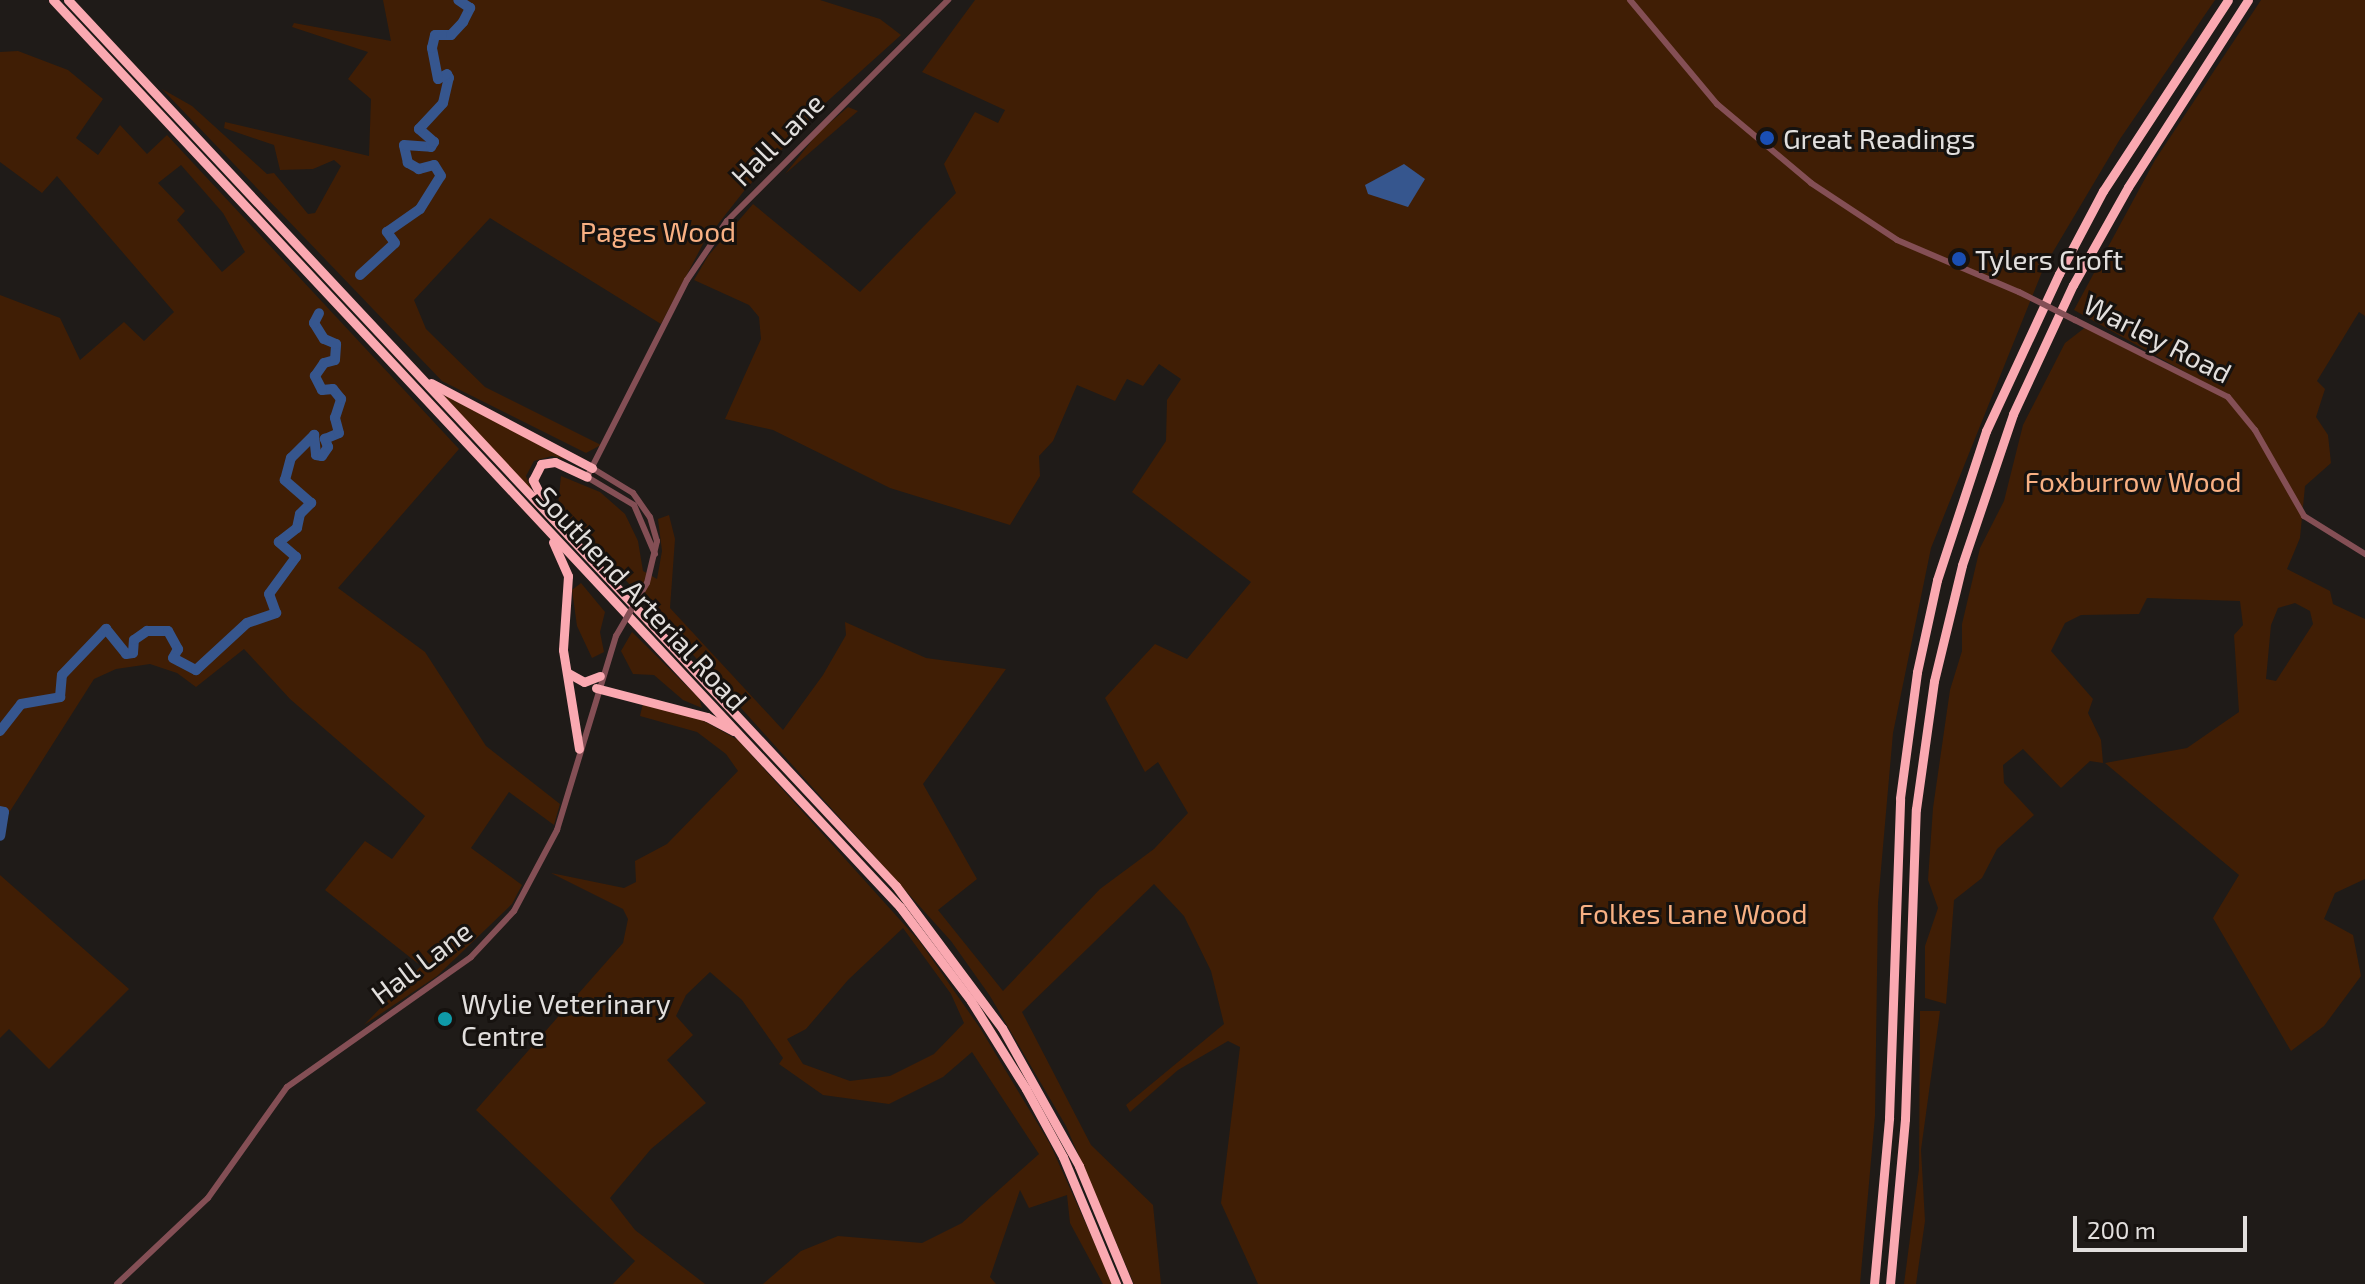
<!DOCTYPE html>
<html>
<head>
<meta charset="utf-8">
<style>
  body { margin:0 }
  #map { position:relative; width:2365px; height:1284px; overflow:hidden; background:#1f1b18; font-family:"Exo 2",sans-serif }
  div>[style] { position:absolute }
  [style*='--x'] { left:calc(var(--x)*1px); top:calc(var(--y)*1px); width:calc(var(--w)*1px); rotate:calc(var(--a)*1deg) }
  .green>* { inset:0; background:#401e05 }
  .water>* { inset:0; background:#36568e }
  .river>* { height:10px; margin:-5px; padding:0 5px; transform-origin:5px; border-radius:5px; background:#36568e }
  .minor>* { height:6px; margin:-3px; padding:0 3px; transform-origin:3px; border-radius:3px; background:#844f55 }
  .highway>* { height:9px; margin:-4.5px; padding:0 4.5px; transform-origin:4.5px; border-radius:4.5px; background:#faa9b1 }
  .minor-bridge>* { height:6px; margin:-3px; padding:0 3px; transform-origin:3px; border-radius:3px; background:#844f55 }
  .dots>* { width:22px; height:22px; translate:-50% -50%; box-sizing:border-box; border:4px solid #16120f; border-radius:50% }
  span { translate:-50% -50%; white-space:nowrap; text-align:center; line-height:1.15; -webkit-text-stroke:6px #16120f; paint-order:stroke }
  .poi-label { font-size:28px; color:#e2dfdd }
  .left { translate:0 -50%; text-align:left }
  .street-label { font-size:28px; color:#e2dfdd }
  .park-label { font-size:28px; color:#f8b083 }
  .scale { position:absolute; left:2073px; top:1216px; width:174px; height:36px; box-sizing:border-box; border:4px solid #e2dfdd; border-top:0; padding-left:10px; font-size:24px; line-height:28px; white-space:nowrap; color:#e2dfdd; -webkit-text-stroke:6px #16120f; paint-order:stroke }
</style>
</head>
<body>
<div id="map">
  <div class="green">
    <i style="clip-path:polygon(383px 0,820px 0,880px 19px,901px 35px,821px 107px,744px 191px,704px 242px,661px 324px,490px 218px,414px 300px,426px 329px,485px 387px,601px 445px,586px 453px,442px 381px,162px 89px,192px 106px,267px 174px,274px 173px,308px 214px,315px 213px,341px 166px,334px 160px,313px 169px,280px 170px,274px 145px,224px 128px,225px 122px,369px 156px,371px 99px,348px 79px,368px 52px,292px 27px,294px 23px,391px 41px)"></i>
    <i style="clip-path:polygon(975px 0,2215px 0,2120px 139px,2044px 267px,1931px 548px,1893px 733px,1878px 903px,1875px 1116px,1860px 1284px,1258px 1284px,1221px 1203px,1240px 1047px,1228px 1041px,1178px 1070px,1130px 1112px,1126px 1105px,1224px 1024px,1211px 971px,1184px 916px,1154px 884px,1022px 1012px,1091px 1145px,1153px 1205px,1161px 1284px,1134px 1284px,1066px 1126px,990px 996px,951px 941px,558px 505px,561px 476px,600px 492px,625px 514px,638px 541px,643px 571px,657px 579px,662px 551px,658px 519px,669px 515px,675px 539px,670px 608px,783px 730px,823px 675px,846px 635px,845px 622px,926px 658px,1006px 669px,923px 784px,977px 879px,938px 910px,1003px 991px,1100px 889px,1154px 849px,1188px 813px,1158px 762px,1145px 772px,1105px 698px,1155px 644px,1187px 659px,1251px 582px,1132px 492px,1166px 441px,1167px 400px,1181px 379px,1159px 364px,1143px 386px,1127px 379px,1115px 401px,1077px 385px,1053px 441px,1039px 456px,1040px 476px,1010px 525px,890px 488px,773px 430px,725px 419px,761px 339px,759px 317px,749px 305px,694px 280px,708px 256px,753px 204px,860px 292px,956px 193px,944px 164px,975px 112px,998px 123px,1005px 110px,922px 72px)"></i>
    <i style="clip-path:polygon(evenodd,2261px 0,2365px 0,2365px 316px,2359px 312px,2317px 381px,2325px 389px,2316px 417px,2328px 435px,2331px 463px,2305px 486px,2300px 538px,2287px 569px,2330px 591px,2333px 604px,2365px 619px,2365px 879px,2335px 893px,2324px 919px,2353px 935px,2361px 976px,2324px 1026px,2291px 1051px,2213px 918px,2239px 875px,2105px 763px,2187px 748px,2239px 712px,2234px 635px,2243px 625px,2240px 601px,2147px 598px,2139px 614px,2081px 615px,2065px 623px,2051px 651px,2093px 699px,2088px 713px,2101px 740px,2103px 763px,2090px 761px,2061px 788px,2023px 749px,2003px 765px,2004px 783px,2034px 815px,1997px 849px,1982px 878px,1954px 900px,1946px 1004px,1925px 998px,1925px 946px,1938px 908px,1928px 880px,1933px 808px,1950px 690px,1962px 651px,1962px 624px,1980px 548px,2004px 501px,2023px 425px,2065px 343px,2087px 326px,2228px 396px,2074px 310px,2155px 160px,2261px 0,2295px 603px,2310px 611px,2313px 624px,2276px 681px,2266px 679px,2271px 625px,2278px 608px,2295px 603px)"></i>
    <i style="clip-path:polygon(evenodd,18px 51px,68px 70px,103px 99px,76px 138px,98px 155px,120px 125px,147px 154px,167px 135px,459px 449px,338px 588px,425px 652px,486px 746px,560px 804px,554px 825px,509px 792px,471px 848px,522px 885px,512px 904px,437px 976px,364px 1025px,421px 966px,325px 890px,365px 841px,392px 859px,425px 816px,290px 699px,244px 649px,196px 687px,177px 673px,150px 664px,116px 669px,94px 679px,0 827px,0 295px,60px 318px,80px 360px,124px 322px,144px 341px,174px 312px,57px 176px,42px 193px,0 162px,0 52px,18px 51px,181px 165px,223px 213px,245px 252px,222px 272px,177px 220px,185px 211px,158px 183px,181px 165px)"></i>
    <i style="clip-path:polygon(848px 107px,858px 111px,785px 174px,818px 133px)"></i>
    <i style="clip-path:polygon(442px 394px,570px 460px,552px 456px,534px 461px,526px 476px,532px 491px)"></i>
    <i style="clip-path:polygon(581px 583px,605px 612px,600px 632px,604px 652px,592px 658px,577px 626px,572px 590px)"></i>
    <i style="clip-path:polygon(632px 632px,699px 698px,702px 708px,683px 700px,654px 675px,633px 674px,621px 651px)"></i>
    <i style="clip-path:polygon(evenodd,643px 703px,702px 720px,738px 740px,920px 942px,980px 1028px,1050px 1144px,1113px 1284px,1103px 1284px,1070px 1223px,1067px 1195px,1029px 1208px,1020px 1190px,990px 1277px,996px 1284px,763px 1284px,801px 1251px,838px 1236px,922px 1243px,962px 1223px,1039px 1154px,972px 1052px,943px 1077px,889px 1104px,823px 1095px,779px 1064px,783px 1058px,742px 1000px,710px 972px,686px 995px,676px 1016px,693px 1035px,667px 1060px,706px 1103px,651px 1149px,610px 1198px,635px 1230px,705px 1284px,613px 1284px,635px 1261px,476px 1110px,623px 943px,628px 919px,623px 909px,551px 873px,624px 888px,636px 882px,635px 861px,667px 844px,738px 771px,726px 754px,697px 732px,640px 716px,643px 703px,903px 928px,951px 994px,964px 1023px,934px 1054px,890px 1076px,850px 1081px,803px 1064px,787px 1039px,806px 1029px,848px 980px,903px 928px)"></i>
    <i style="clip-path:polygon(0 875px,129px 989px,49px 1069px,9px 1029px,0 1038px)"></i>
    <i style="clip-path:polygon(1920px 1011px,1940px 1011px,1921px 1150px,1925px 1221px,1916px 1284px,1904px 1284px,1919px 1169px)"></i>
  </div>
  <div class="water">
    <i style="clip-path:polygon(1404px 164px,1425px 179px,1408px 207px,1368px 194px,1365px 185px)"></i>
  </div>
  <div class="river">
    <i style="--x:360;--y:275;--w:47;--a:-42.4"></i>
    <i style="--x:395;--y:243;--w:14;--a:-126"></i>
    <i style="--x:387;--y:232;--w:40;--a:-34.9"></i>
    <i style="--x:420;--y:209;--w:39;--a:-58"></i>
    <i style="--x:441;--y:176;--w:13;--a:-122"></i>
    <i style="--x:434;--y:165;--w:16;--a:165"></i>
    <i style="--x:419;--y:169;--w:13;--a:-151"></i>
    <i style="--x:408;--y:163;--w:18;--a:-103"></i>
    <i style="--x:404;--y:145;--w:27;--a:4"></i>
    <i style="--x:431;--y:147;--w:6;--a:-59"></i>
    <i style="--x:434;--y:142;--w:20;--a:-139"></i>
    <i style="--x:419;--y:129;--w:35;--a:-47"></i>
    <i style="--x:443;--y:103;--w:26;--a:-77"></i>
    <i style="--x:449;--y:78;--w:4;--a:-117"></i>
    <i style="--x:447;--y:74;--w:10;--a:151"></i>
    <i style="--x:438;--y:79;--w:32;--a:-101"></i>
    <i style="--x:432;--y:48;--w:13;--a:-77"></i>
    <i style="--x:435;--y:35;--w:16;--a:0"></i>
    <i style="--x:451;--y:35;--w:18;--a:-47"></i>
    <i style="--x:463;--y:22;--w:16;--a:-63"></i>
    <i style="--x:470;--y:8;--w:14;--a:-146"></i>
    <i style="--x:0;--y:731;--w:34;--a:-52"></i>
    <i style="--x:21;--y:704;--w:40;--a:-10"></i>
    <i style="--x:60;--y:697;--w:22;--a:-85"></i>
    <i style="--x:62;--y:675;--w:64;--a:-46.3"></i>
    <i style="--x:106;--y:629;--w:32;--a:51"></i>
    <i style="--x:126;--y:654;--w:7;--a:-8"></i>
    <i style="--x:133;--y:653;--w:13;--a:-86"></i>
    <i style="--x:134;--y:640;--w:16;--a:-35"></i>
    <i style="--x:147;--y:631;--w:21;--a:0"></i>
    <i style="--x:168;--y:631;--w:21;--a:61"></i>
    <i style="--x:178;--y:649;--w:10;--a:119"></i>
    <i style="--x:173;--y:658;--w:26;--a:28"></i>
    <i style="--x:196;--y:670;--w:69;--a:-42.7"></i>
    <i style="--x:247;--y:623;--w:31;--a:-19"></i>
    <i style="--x:276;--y:613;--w:20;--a:-110"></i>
    <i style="--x:269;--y:594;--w:46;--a:-53.9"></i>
    <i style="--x:296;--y:557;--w:23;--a:-139"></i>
    <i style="--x:279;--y:542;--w:23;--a:-38"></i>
    <i style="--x:297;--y:528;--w:14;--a:-78"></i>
    <i style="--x:300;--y:514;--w:16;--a:-45"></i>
    <i style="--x:311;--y:503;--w:35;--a:-139"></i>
    <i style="--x:285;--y:480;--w:23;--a:-75"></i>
    <i style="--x:291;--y:458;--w:33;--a:-45"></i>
    <i style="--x:314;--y:435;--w:20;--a:84"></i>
    <i style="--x:316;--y:455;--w:6;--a:9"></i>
    <i style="--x:322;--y:456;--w:11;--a:-56"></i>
    <i style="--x:328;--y:447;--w:9;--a:-111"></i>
    <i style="--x:325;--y:439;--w:15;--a:-23"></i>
    <i style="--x:339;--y:433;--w:16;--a:-105"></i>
    <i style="--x:335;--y:418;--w:20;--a:-72"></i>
    <i style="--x:341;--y:399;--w:13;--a:-129"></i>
    <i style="--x:333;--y:389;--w:11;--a:175"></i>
    <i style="--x:322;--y:390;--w:16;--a:-117"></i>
    <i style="--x:315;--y:376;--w:16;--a:-55"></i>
    <i style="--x:324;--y:363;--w:11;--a:-15"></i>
    <i style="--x:335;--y:360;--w:16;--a:-86"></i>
    <i style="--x:336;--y:344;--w:13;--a:-157"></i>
    <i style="--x:324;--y:339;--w:19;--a:-122"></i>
    <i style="--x:314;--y:323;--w:11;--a:-63"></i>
    <i style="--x:0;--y:811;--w:4;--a:14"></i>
    <i style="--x:4;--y:812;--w:24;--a:99"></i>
  </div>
  <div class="minor">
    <i style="--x:1630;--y:0;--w:136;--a:50.1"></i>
    <i style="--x:1717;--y:104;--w:123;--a:40"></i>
    <i style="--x:1811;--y:183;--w:103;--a:33.5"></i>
    <i style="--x:1897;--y:240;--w:133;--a:23.1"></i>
    <i style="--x:2075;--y:320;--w:171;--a:26.7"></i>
    <i style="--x:2228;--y:397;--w:43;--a:50.7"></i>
    <i style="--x:2255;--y:430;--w:99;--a:60.3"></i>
    <i style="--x:2304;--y:516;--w:72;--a:31.9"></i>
    <i style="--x:592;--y:468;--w:48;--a:31.4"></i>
    <i style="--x:633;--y:493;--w:29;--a:55"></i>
    <i style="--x:650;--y:517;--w:25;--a:74"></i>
    <i style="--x:657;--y:541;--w:43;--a:103.4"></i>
    <i style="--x:655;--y:554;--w:53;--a:-113.2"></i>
    <i style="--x:634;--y:505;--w:55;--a:-149.2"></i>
    <i style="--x:587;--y:477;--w:221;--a:-63.1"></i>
    <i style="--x:687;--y:280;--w:71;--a:-55.9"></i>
    <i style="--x:727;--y:221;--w:313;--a:-45"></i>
    <i style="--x:117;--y:1284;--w:125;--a:-43.4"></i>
    <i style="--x:208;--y:1198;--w:136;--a:-54.6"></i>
    <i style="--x:287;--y:1087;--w:225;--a:-35.2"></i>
    <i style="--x:471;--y:957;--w:63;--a:-46.9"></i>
    <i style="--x:514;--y:911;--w:92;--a:-62"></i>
    <i style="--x:557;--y:830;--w:203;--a:-73.1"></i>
  </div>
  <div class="highway">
    <i style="--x:53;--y:0;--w:1241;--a:46.96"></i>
    <i style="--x:900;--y:907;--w:118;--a:52.9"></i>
    <i style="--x:971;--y:1001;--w:104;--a:58"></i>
    <i style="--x:1026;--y:1089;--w:77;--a:61.4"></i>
    <i style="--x:1063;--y:1157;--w:138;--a:67.3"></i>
    <i style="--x:68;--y:0;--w:1213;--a:46.94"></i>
    <i style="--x:896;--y:886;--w:177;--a:53.3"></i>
    <i style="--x:1002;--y:1028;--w:158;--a:60.8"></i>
    <i style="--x:1079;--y:1166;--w:128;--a:67.4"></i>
    <i style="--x:431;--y:383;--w:182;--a:27.8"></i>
    <i style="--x:545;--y:504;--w:27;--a:-117"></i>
    <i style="--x:533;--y:480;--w:18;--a:-63"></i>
    <i style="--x:541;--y:464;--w:14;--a:-8"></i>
    <i style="--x:555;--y:462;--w:35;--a:25"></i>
    <i style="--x:553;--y:542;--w:37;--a:66"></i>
    <i style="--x:568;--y:576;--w:74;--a:93.9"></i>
    <i style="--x:563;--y:650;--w:100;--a:80.8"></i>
    <i style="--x:568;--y:673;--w:18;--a:29"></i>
    <i style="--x:584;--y:682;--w:17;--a:-21"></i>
    <i style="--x:596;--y:688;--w:115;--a:14.6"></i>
    <i style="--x:707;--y:717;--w:30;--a:28"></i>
    <i style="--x:1874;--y:1284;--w:167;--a:-84.8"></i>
    <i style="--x:1889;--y:1118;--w:320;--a:-88"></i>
    <i style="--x:1900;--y:798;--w:127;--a:-82.3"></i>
    <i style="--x:1917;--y:672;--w:94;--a:-77.7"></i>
    <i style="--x:1937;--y:580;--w:157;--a:-71.8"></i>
    <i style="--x:1986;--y:431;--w:173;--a:-65.1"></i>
    <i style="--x:2059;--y:274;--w:94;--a:-62.1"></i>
    <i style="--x:2103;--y:191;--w:228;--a:-56.8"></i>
    <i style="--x:1890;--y:1284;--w:166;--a:-84.8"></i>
    <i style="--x:1905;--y:1119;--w:310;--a:-88"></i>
    <i style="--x:1916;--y:809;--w:129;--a:-82"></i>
    <i style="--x:1934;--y:681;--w:119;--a:-76.4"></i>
    <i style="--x:1962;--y:565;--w:159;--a:-71.3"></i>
    <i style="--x:2013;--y:414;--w:142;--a:-65.1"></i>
    <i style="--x:2073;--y:285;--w:112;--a:-60.7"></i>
    <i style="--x:2128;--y:187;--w:222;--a:-57.3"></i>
  </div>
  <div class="minor-bridge">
    <i style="--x:2019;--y:292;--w:63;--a:26.6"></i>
    <i style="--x:616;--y:636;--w:61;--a:-59.7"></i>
  </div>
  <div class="dots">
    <i style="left:1767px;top:138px;background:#1a4fb4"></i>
    <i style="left:1959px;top:259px;background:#1a4fb4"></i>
    <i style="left:445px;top:1019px;background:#0f9aa8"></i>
  </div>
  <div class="poi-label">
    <span class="left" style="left:1783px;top:138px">Great Readings</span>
    <span class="left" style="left:1975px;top:259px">Tylers Croft</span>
    <span class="left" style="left:461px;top:1019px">Wylie Veterinary<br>Centre</span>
  </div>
  <div class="street-label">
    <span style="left:777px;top:139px;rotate:-45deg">Hall Lane</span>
    <span style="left:2158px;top:338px;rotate:27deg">Warley Road</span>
    <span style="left:642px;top:598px;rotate:47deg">Southend Arterial Road</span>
    <span style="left:421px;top:962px;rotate:-37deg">Hall Lane</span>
  </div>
  <div class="park-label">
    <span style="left:658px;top:231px">Pages Wood</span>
    <span style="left:2133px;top:481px">Foxburrow Wood</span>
    <span style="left:1693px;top:913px">Folkes Lane Wood</span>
  </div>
  <div class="scale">200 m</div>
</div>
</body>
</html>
